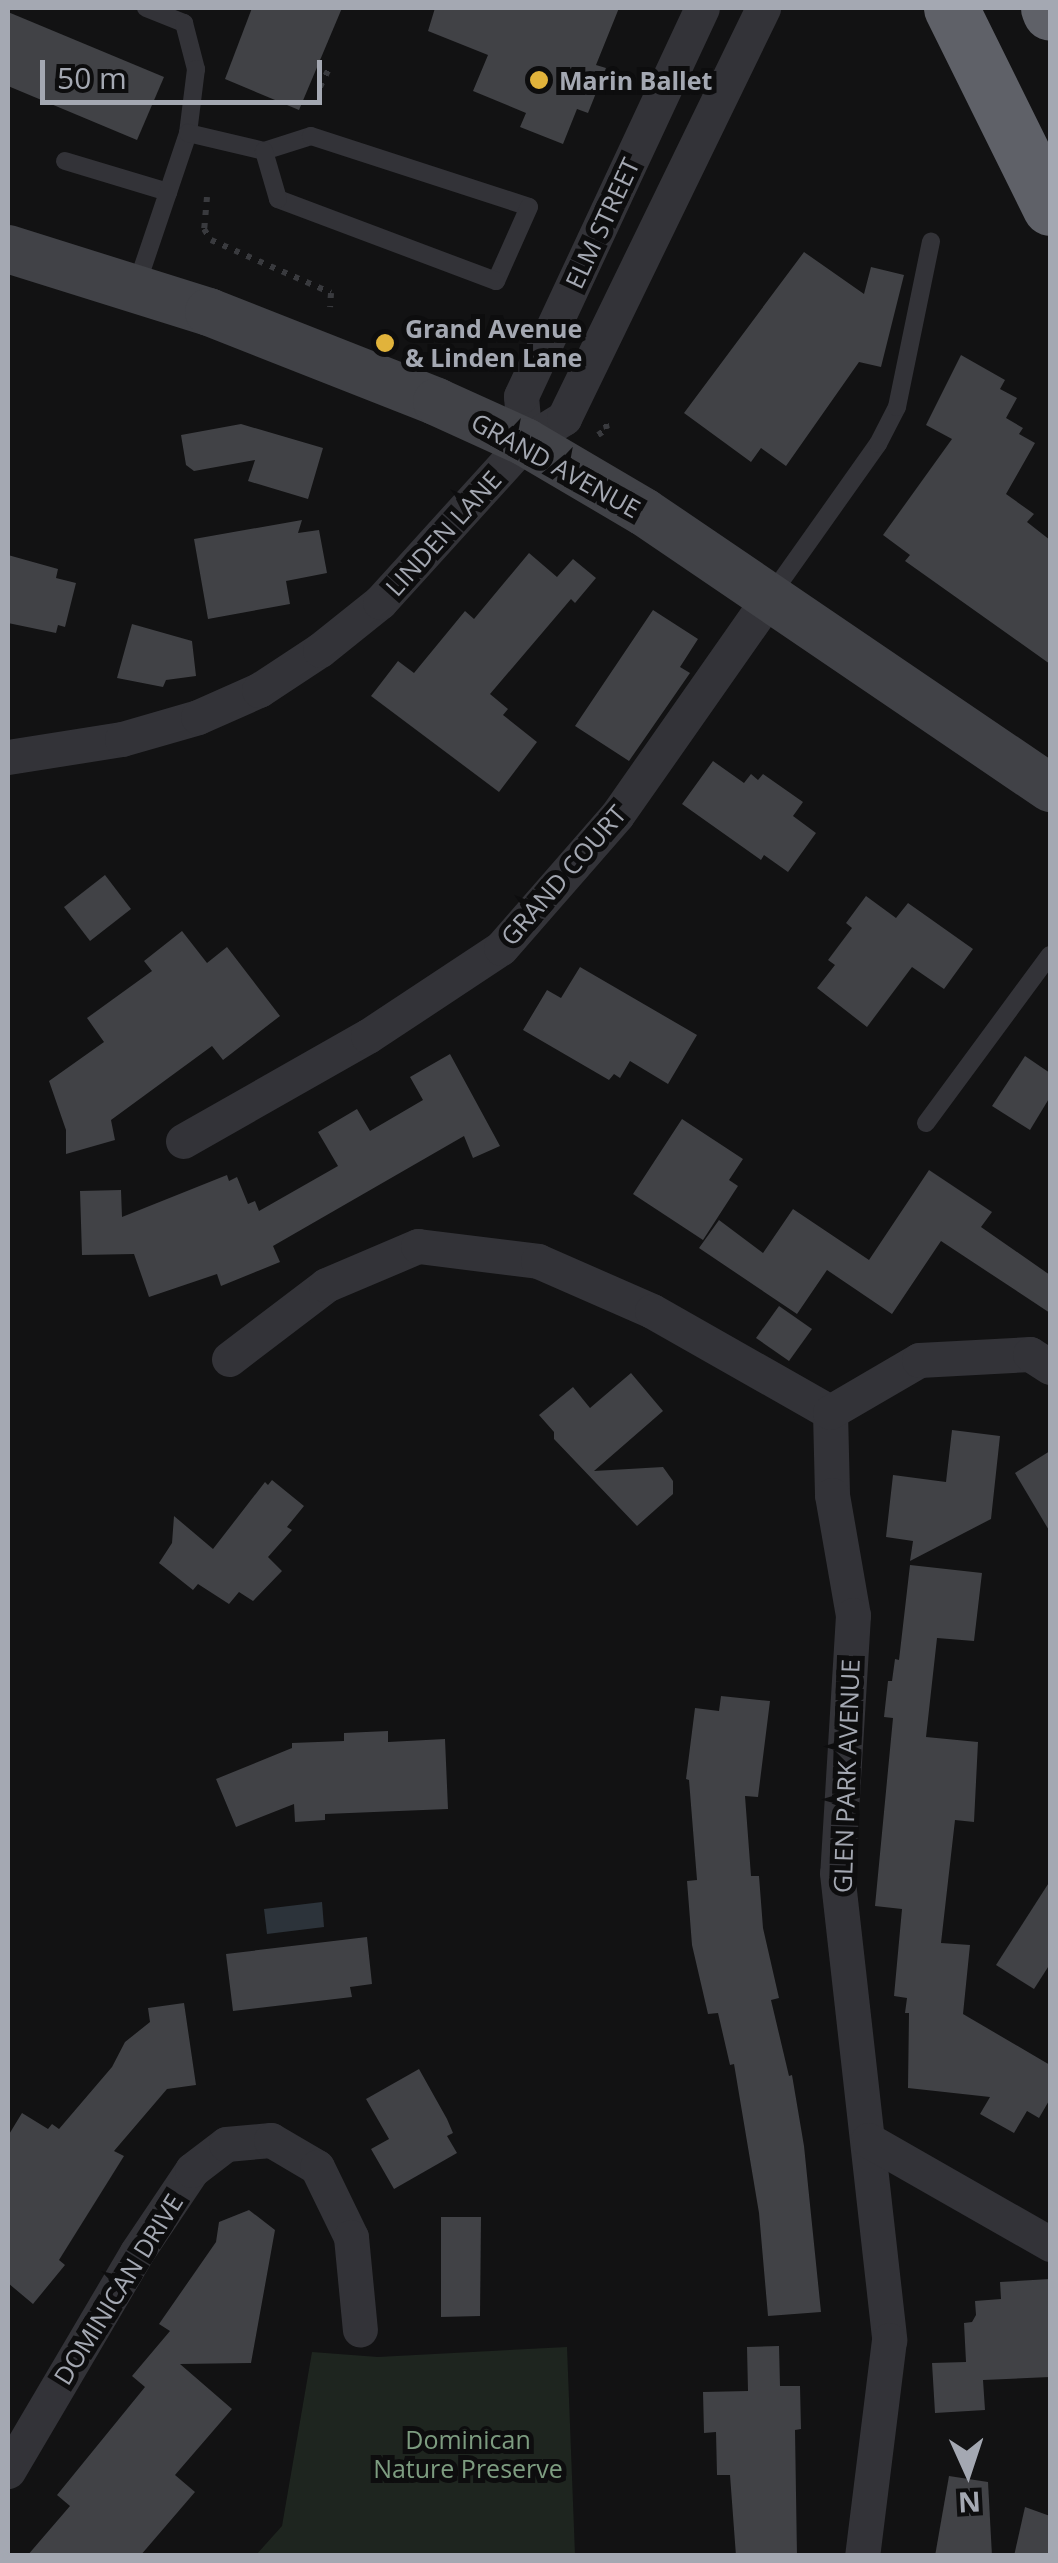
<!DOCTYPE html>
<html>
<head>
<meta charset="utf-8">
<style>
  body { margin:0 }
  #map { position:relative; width:1058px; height:2563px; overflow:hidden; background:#121213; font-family:"Open Sans",sans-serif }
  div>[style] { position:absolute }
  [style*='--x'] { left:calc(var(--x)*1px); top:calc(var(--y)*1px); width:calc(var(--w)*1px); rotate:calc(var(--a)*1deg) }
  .green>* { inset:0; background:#1e251f }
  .water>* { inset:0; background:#2c333a }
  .building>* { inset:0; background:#414246 }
  .path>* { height:6px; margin-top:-3px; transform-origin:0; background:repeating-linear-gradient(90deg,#393a3e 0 5px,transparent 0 13px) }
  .lane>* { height:18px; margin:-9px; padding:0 9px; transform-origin:9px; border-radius:9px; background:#333338 }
  .street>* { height:35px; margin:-17.5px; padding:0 17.5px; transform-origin:17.5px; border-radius:17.5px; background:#333338 }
  .secondary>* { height:48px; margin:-24px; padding:0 24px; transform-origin:24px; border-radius:24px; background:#414247 }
  .highway>* { height:55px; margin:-27.5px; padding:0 27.5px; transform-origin:27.5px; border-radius:27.5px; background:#5f6168 }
  .dots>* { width:28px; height:28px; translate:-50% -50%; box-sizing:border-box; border:5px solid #0d0d0e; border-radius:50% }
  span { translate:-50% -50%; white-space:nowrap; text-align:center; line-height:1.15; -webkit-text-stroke:10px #0d0d0e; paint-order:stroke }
  .poi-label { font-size:25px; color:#a4a8b2; font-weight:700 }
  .left { translate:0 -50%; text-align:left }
  .street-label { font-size:25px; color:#a4a8b2 }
  .park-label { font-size:25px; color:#7d9c80 }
  .frame { position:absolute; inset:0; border:10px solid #a4a8b2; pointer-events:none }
  .north { position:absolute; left:918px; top:2423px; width:100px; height:100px; -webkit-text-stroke:8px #0d0d0e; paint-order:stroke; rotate:177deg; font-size:28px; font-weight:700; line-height:40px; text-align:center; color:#a4a8b2 }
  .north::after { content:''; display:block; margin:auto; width:35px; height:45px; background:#a4a8b2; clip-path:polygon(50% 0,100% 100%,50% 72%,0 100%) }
  .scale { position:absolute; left:40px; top:60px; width:282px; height:45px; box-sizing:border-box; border:5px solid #a4a8b2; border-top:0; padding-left:12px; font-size:30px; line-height:35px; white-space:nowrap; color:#a4a8b2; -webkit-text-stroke:8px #0d0d0e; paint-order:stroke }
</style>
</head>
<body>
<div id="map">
  <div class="green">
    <i style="clip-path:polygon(567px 2347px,575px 2555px,256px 2555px,282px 2526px,312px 2352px,378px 2357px)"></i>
  </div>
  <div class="water">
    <i style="clip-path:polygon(322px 1902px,324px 1927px,267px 1934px,264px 1909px)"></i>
  </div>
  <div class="building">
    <i style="clip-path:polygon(252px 8px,342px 8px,299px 110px,225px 79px)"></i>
    <i style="clip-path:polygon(435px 8px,619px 8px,596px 65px,606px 68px,588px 113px,577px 109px,563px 144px,520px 127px,526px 113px,473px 91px,488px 55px,428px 31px)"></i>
    <i style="clip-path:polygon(8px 12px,164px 77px,137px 140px,8px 86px)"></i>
    <i style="clip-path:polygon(804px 252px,864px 294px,871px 267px,904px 275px,881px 367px,859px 362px,786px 466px,761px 448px,751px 462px,684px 413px)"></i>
    <i style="clip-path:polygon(961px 355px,1005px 380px,1000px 389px,1017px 398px,1006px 418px,1023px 428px,1019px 434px,1035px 443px,1006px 494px,1034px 514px,1027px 522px,1050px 540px,1050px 664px,905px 561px,910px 555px,883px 535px,952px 439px,926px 425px)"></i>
    <i style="clip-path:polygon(241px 424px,323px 448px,308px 499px,248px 481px,255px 460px,194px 471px,186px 465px,181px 435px)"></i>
    <i style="clip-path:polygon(302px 520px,298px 533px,319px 530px,327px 573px,286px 581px,290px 604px,208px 619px,194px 539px)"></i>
    <i style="clip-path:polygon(529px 553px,557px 577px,573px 559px,596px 578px,575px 603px,571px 599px,490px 694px,508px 709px,503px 715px,537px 742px,499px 792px,371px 696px,398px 661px,414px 673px,465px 611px,474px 619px)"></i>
    <i style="clip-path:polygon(8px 555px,58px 569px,56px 578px,76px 583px,65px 627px,58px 625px,56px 633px,8px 623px)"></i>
    <i style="clip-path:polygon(653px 610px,698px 639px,680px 667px,690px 673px,629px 761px,575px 726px)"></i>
    <i style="clip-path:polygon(132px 624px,192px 641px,196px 676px,166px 680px,163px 687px,117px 678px)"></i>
    <i style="clip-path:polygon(713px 761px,744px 783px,751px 774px,758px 780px,763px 774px,803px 802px,793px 816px,816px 833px,788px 872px,764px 855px,761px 860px,682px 804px)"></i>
    <i style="clip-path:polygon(105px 875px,131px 909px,90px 941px,64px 907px)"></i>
    <i style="clip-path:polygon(866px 896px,896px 918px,908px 903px,973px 949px,944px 989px,912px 967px,867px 1027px,817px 988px,835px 965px,828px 960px,852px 928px,846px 923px)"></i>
    <i style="clip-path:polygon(182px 931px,207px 963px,227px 947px,280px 1016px,223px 1060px,212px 1046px,111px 1120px,115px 1140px,66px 1154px,66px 1130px,49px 1081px,104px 1042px,87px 1018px,152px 971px,144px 961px)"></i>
    <i style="clip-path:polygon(580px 967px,697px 1035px,668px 1084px,630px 1061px,620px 1078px,614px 1074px,609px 1080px,523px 1030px,547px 990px,561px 998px)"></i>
    <i style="clip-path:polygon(450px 1054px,500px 1146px,473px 1158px,464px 1136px,273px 1246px,280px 1262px,221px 1286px,217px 1274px,149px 1297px,134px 1254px,82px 1255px,80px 1191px,121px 1190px,122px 1217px,227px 1175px,229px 1181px,237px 1177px,248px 1204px,255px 1201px,259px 1211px,338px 1166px,318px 1132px,357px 1109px,370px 1131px,423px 1100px,410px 1077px)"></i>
    <i style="clip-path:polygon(1025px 1056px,1050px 1073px,1050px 1097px,1030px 1130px,992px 1106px)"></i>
    <i style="clip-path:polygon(682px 1119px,743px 1159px,729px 1180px,738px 1186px,703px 1240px,633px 1194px)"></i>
    <i style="clip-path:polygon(929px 1170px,992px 1212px,981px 1227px,1050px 1275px,1050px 1313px,941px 1241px,892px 1314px,827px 1270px,797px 1314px,699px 1248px,719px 1220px,763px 1253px,793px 1209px,869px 1260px)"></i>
    <i style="clip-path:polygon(779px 1306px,812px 1329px,789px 1361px,756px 1338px)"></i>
    <i style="clip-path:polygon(631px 1373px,663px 1411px,594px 1471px,663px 1467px,673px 1481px,673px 1494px,637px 1526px,554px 1439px,554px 1432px,539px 1415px,573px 1387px,590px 1408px)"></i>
    <i style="clip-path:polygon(952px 1430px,1000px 1436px,991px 1519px,910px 1561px,913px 1541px,886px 1537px,893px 1475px,946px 1482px)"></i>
    <i style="clip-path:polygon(1050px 1451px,1050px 1532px,1015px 1473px)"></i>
    <i style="clip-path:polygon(272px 1480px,304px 1506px,287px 1527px,292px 1530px,268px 1557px,282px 1571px,253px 1601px,239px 1592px,229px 1604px,198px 1584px,193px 1590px,159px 1563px,172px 1543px,174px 1516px,213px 1549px,265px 1482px,268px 1485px)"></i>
    <i style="clip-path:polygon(910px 1565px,982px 1573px,974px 1641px,937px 1638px,926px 1737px,978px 1742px,974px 1822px,955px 1820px,941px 1943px,970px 1945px,963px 2014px,1050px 2065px,1050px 2099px,1039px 2118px,1027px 2111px,1014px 2133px,980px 2114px,990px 2097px,908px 2088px,909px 2013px,905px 2013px,907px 1998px,894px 1996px,902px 1909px,875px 1906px,893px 1718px,884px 1717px,888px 1681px,892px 1681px,895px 1659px,899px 1660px)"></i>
    <i style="clip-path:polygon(721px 1696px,770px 1701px,758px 1797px,745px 1796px,751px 1876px,759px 1876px,763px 1928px,779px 1998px,771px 2000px,789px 2076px,792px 2075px,804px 2146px,821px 2312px,768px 2316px,759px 2213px,734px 2064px,730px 2065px,718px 2013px,708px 2014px,692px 1945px,687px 1881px,697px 1880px,689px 1780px,686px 1779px,695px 1708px,719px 1711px)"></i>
    <i style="clip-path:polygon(388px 1731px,388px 1742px,445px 1739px,448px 1809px,325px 1814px,325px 1820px,295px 1822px,294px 1804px,236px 1827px,216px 1779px,292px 1748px,292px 1743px,344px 1741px,344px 1733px)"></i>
    <i style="clip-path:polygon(1050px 1881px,1050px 1964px,1034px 1989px,996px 1965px)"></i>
    <i style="clip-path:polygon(367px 1937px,372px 1984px,350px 1987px,352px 1997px,233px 2011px,226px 1954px)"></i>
    <i style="clip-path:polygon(184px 2003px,196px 2085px,167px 2089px,114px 2151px,124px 2156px,59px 2260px,65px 2265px,33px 2304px,8px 2283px,8px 2136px,22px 2113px,48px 2129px,52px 2124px,59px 2129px,112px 2067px,125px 2042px,150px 2022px,148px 2008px)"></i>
    <i style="clip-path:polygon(419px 2069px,447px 2119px,453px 2133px,447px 2136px,457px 2153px,394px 2189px,371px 2149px,389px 2139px,366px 2099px)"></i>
    <i style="clip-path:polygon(249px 2210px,275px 2230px,251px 2363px,180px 2364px,232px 2409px,175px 2475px,195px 2492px,140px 2556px,27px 2556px,70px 2506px,57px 2495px,145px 2387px,132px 2376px,170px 2331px,159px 2324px,216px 2242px,219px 2222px)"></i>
    <i style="clip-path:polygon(441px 2217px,481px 2217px,480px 2316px,441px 2317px)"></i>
    <i style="clip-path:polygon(1050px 2279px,1050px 2377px,983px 2380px,985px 2410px,935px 2413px,932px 2363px,966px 2362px,964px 2323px,972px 2322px,976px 2315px,975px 2301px,1001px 2299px,1000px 2282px)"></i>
    <i style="clip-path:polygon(779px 2346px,780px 2386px,800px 2386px,801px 2429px,795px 2430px,797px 2556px,736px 2556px,730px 2475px,717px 2475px,716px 2432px,704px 2433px,703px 2392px,748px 2391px,747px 2347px)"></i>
    <i style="clip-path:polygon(949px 2476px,988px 2482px,992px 2556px,935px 2556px)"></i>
    <i style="clip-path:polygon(1025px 2507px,1050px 2516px,1050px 2556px,1014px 2556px)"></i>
  </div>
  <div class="path">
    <i style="--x:320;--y:87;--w:25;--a:-64"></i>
    <i style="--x:207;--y:197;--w:32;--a:95"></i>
    <i style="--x:204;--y:229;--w:13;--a:58"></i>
    <i style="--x:211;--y:240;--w:131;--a:23.8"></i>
    <i style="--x:331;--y:293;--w:14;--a:94"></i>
    <i style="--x:598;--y:435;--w:11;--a:-34"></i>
    <i style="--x:607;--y:429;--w:12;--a:-104"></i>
  </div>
  <div class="lane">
    <i style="--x:146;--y:8;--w:41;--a:21.5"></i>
    <i style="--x:184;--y:23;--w:48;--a:75.4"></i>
    <i style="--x:196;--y:69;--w:64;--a:97.1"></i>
    <i style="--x:65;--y:161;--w:108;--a:16.8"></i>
    <i style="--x:136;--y:287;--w:163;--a:-71.3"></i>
    <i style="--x:188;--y:133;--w:78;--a:13.3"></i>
    <i style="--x:264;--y:151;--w:49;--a:-17.7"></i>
    <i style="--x:311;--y:136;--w:229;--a:18"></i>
    <i style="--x:529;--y:207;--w:81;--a:114"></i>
    <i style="--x:496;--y:281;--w:233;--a:-159.4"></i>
    <i style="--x:278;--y:199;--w:50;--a:-106.3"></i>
    <i style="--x:771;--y:595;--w:185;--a:-54.7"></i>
    <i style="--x:878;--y:444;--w:42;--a:-62.8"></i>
    <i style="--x:897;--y:407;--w:169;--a:-78.4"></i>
    <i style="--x:926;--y:1123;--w:209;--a:-53.6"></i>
  </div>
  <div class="street">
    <i style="--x:525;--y:442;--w:46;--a:-95"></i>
    <i style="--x:521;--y:396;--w:428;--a:-65"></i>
    <i style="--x:8;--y:757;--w:115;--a:-9"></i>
    <i style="--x:122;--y:739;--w:79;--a:-16.1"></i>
    <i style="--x:198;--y:717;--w:67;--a:-23.9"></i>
    <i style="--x:259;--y:690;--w:73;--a:-33.3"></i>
    <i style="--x:320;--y:650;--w:77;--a:-38.7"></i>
    <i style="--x:380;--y:602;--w:216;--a:-47.8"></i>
    <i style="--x:525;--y:442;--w:46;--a:-31.6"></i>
    <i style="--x:564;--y:418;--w:456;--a:-64.1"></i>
    <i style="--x:183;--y:1141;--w:213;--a:-29.6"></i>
    <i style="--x:368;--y:1036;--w:159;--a:-33.5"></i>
    <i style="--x:501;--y:948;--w:176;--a:-48.9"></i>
    <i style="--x:617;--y:815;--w:269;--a:-55"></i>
    <i style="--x:229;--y:1359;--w:122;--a:-37.3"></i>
    <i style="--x:326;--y:1285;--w:100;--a:-23"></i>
    <i style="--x:418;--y:1246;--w:121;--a:7.1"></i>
    <i style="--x:538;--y:1261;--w:124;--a:23.7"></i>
    <i style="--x:652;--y:1311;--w:205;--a:29.6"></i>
    <i style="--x:830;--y:1412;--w:83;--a:88.6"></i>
    <i style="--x:832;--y:1495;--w:122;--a:80.1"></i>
    <i style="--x:853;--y:1615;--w:258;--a:93.5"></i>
    <i style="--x:837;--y:1873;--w:470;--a:83.6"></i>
    <i style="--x:889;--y:2340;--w:218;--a:97.1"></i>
    <i style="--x:830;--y:1412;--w:103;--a:-30.3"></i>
    <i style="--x:919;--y:1360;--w:111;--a:-3.1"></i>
    <i style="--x:1030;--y:1354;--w:24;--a:33"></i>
    <i style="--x:868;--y:2140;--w:210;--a:29.7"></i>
    <i style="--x:8;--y:2471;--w:254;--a:-59.5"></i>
    <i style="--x:137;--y:2252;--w:99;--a:-56.1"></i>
    <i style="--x:192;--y:2170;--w:43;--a:-37.4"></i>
    <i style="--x:226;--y:2144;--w:45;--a:-5.1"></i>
    <i style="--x:271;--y:2140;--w:53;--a:30.4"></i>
    <i style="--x:317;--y:2167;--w:78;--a:64.1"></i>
    <i style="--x:351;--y:2237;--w:93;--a:84.5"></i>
  </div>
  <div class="secondary">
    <i style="--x:8;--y:249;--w:211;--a:17.4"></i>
    <i style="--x:209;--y:312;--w:245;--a:21.5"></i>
    <i style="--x:437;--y:402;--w:97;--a:24.4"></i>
    <i style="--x:525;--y:442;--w:138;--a:30.5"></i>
    <i style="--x:644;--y:512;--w:491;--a:34.2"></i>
  </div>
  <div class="highway">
    <i style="--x:951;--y:8;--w:223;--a:63.7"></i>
    <i style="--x:1048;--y:8;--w:5;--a:68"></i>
  </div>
  <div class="dots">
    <i style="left:539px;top:80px;background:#e1b33b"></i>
    <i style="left:385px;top:343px;background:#e1b33b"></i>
  </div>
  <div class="poi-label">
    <span class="left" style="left:559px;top:80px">Marin Ballet</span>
    <span class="left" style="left:405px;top:343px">Grand Avenue<br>&amp; Linden Lane</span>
  </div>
  <div class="street-label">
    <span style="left:602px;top:223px;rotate:-65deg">ELM STREET</span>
    <span style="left:556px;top:465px;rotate:29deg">GRAND AVENUE</span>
    <span style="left:443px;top:533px;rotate:-48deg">LINDEN LANE</span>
    <span style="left:563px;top:875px;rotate:-49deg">GRAND COURT</span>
    <span style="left:846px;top:1776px;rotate:-88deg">GLEN PARK AVENUE</span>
    <span style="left:118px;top:2289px;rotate:-58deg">DOMINICAN DRIVE</span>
  </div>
  <div class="park-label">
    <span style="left:468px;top:2454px">Dominican<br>Nature Preserve</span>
  </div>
  <div class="frame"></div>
  <div class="north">N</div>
  <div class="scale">50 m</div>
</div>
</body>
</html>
